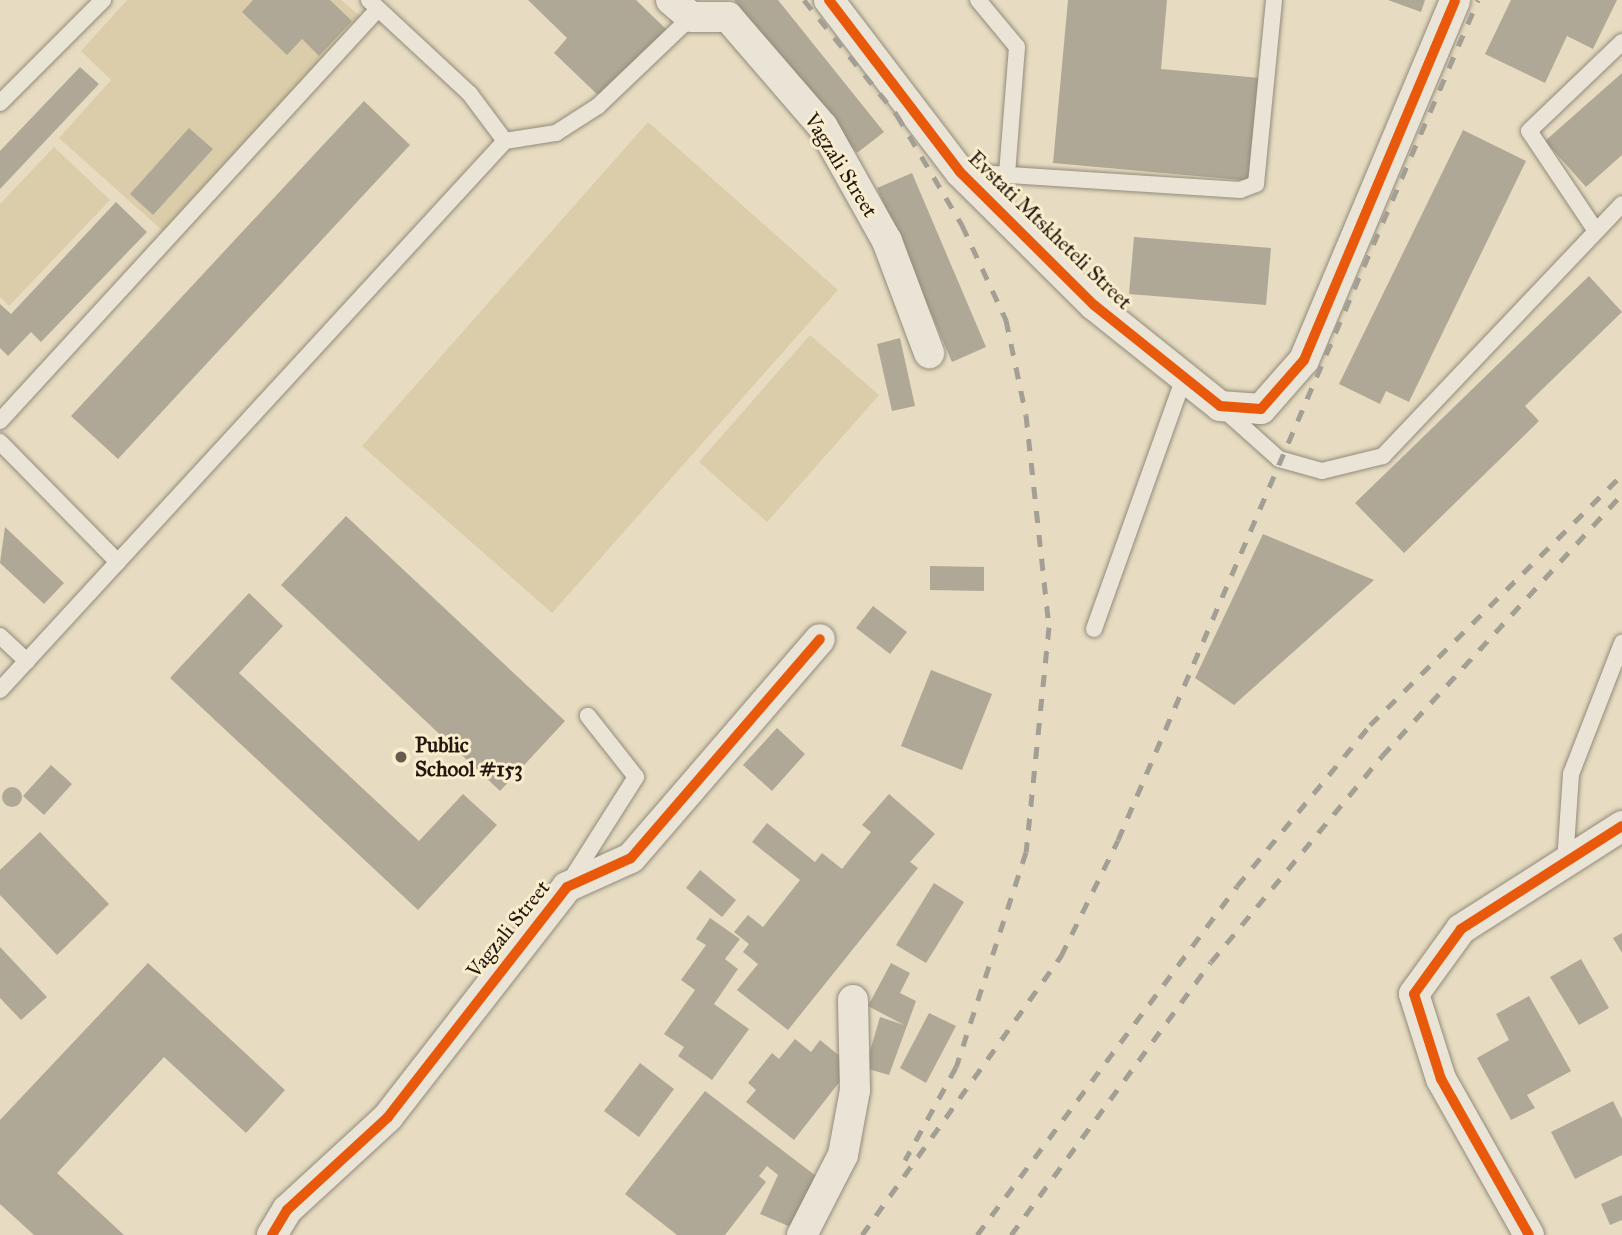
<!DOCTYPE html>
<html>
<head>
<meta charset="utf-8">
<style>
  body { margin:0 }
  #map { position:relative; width:1622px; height:1235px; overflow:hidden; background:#e7dcc1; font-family:"IM FELL Great Primer",serif }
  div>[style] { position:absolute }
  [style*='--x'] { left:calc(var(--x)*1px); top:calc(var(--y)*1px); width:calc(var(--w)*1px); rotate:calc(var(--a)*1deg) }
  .green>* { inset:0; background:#dbcda9 }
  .building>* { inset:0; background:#afa896 }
  .round { border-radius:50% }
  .roads { filter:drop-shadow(0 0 2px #928b7b) drop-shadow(0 0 2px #928b7b) }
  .lane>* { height:16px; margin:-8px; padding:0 8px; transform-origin:8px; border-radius:8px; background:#eae4d7 }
  .street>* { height:30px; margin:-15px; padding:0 15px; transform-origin:15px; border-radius:15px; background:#eae4d7 }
  .rail>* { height:5px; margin-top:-2.5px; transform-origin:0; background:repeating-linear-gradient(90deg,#a49f94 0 12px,transparent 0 24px) }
  .cycleway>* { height:10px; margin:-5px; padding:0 5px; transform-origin:5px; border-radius:5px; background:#e8590c }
  .dots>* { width:19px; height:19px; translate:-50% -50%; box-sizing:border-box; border:4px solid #f9edcd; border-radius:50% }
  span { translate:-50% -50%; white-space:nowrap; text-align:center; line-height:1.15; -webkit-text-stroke:6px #f9edcd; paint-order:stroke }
  .street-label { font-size:21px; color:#221810 }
  .poi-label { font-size:21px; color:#221810; font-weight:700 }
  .left { translate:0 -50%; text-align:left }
</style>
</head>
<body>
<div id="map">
  <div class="green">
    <i style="clip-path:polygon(127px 0,341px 0,360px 16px,165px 233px,59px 138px,111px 80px,81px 51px)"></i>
    <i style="clip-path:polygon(648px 122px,838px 290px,552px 613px,362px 446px)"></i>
    <i style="clip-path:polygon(54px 147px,110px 200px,9px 306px,0 297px,0 204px)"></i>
    <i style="clip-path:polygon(810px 335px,879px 395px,767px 522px,699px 462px)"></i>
  </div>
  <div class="building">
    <i style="clip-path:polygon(253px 0,330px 0,352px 21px,319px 56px,302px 39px,287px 55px,242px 12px)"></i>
    <i style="clip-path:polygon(528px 0,636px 0,668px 31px,602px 99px,554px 53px,567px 38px)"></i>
    <i style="clip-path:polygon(734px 0,778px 0,884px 132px,857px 153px)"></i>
    <i style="clip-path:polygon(1068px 0,1167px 0,1161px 69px,1260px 78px,1251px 181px,1053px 163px)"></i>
    <i style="clip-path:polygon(1388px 0,1425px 0,1421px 12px)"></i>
    <i style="clip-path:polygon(1511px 0,1617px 0,1593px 49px,1567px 36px,1545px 83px,1485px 54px)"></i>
    <i style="clip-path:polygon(80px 67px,99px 84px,0 189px,0 151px)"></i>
    <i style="clip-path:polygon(1622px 73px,1622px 155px,1586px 187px,1545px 141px)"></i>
    <i style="clip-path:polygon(364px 101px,410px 145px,118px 459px,71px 416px)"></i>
    <i style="clip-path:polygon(189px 128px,213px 149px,153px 215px,130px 194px)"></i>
    <i style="clip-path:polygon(1463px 130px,1526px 161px,1409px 402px,1386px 391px,1380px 404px,1339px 384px)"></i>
    <i style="clip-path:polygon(912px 173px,986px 347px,952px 362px,877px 188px)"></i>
    <i style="clip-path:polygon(116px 202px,147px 232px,41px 342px,31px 332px,8px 356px,0 348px,0 304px,11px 314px)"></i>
    <i style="clip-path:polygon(1134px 237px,1271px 248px,1266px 305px,1129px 294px)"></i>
    <i style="clip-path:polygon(1589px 276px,1622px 312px,1525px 406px,1539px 421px,1404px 553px,1355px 503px)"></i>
    <i style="clip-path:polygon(900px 338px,915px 406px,892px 411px,877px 344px)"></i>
    <i style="clip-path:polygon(346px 516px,565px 721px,500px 791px,281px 585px)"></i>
    <i style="clip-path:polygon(5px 527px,64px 583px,44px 604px,0 563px)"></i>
    <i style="clip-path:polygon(1263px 534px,1374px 580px,1234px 705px,1195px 678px)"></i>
    <i style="clip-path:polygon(930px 566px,984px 567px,984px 591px,930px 590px)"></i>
    <i style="clip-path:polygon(249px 593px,283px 626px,239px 673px,419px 841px,463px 794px,497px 825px,418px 910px,170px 678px)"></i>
    <i style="clip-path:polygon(873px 606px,907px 632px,890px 654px,856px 628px)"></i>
    <i style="clip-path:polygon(931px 670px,992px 694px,962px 770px,901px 746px)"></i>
    <i style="clip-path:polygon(777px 728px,805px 754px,772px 791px,743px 765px)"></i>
    <i style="clip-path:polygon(51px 765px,72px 784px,44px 815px,23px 796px)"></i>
    <i class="round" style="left:2px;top:787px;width:20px;height:20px"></i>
    <i style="clip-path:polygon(889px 794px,935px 834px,910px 862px,918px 868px,788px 1030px,737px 990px,758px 964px,743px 952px,749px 944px,734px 932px,748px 915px,763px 927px,800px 880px,752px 842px,767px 823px,815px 862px,822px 853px,842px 869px,871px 832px,862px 825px)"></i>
    <i style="clip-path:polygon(40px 832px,109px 904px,57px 955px,0 895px,0 870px)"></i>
    <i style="clip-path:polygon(700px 870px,736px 900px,722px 917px,686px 888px)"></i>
    <i style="clip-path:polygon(934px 883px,964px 902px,926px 963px,896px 945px)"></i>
    <i style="clip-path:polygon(710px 918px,740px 939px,725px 959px,738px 969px,714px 1004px,749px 1029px,712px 1080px,678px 1056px,684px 1047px,664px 1034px,695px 990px,681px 980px,706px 945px,696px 939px)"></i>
    <i style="clip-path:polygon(1622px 933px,1622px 953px,1613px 938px)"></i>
    <i style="clip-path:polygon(0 947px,47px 997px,21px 1020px,0 998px)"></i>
    <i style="clip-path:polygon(1581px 959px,1609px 1008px,1579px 1025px,1550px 977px)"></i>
    <i style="clip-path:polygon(148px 963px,285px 1090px,246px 1133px,164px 1057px,57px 1173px,124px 1235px,34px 1235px,0 1204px,0 1120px)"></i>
    <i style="clip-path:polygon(891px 963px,910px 973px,900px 993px,916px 1001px,889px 1075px,865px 1068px,880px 1017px,904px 1025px,868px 1006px)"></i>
    <i style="clip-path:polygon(1529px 996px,1571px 1071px,1527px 1095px,1535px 1108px,1511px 1120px,1477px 1058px,1509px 1040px,1496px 1014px)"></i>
    <i style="clip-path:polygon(929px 1013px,956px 1026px,926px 1083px,900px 1068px)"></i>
    <i style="clip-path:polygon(795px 1039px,811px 1052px,820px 1040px,852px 1066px,794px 1140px,746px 1102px,756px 1090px,748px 1083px,772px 1053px,779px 1059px)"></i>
    <i style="clip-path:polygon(640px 1063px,674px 1089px,639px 1137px,604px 1111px)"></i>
    <i style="clip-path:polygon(705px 1091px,816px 1176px,793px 1228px,760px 1214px,778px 1175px,767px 1166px,759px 1176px,766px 1182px,725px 1235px,677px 1235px,625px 1194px)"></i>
    <i style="clip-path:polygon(1613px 1101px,1622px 1119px,1622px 1155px,1575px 1179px,1551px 1132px)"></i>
    <i style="clip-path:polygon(1622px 1195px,1622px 1220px,1610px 1225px,1601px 1204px)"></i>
  </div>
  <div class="roads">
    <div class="lane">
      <i style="--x:978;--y:0;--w:61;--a:50.3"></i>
      <i style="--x:1017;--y:47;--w:128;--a:94.5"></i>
      <i style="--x:0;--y:103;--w:146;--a:-45"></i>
      <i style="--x:505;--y:141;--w:52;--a:-8.9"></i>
      <i style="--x:556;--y:133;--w:50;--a:-32.7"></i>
      <i style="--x:598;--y:106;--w:129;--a:-43.7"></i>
      <i style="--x:963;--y:172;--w:278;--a:3.7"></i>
      <i style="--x:1240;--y:190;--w:17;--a:-21"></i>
      <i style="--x:1256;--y:184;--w:185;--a:-84.4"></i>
      <i style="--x:1596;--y:231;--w:120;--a:-123.8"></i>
      <i style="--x:1529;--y:131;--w:129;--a:-43.7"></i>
      <i style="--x:1222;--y:408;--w:76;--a:41.8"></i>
      <i style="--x:1279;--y:459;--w:45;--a:15.6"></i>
      <i style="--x:1322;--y:471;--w:63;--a:-13.8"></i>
      <i style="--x:1383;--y:456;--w:347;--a:-46.5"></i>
      <i style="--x:0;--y:421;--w:559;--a:-47.46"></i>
      <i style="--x:0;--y:442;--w:168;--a:45.5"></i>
      <i style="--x:1094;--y:629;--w:268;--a:-70.3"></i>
      <i style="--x:0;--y:636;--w:37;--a:43"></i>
      <i style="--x:0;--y:690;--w:746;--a:-47.39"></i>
      <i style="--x:505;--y:141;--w:59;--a:-126.7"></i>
      <i style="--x:470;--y:94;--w:138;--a:-137.1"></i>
      <i style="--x:1565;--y:862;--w:88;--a:-86.1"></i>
      <i style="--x:1571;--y:774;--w:141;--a:-68.7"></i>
      <i style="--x:570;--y:881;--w:123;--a:-57.6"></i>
      <i style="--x:636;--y:777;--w:78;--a:-128.2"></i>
    </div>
    <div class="street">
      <i style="--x:671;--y:0;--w:26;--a:40"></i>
      <i style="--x:691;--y:17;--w:37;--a:0"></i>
      <i style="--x:728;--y:17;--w:145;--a:49.2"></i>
      <i style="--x:823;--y:127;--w:131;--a:60.7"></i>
      <i style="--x:887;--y:241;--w:120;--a:69.4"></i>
      <i style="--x:829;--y:0;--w:216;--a:52.7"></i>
      <i style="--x:960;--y:172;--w:189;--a:44.8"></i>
      <i style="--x:1094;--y:305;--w:161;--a:38.7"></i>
      <i style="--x:1220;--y:406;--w:41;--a:4.2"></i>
      <i style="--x:1261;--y:409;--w:65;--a:-48.7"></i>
      <i style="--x:1304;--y:360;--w:390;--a:-67.2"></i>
      <i style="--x:272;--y:1235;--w:29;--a:-59"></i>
      <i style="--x:287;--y:1210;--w:137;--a:-42.6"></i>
      <i style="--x:388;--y:1117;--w:291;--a:-52.1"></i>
      <i style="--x:567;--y:887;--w:70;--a:-24.4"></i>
      <i style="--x:631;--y:858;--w:289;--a:-49.2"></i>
      <i style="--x:802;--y:1235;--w:90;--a:-62.9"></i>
      <i style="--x:843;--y:1155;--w:66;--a:-79.5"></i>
      <i style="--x:855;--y:1090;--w:90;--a:-91.3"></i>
      <i style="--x:1529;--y:1235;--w:179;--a:-119.4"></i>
      <i style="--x:1441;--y:1079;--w:89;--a:-107.6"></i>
      <i style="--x:1414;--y:994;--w:80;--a:-54.1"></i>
      <i style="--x:1461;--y:929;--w:191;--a:-32.6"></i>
    </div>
  </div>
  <div class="rail">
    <i style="--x:804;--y:0;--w:148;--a:51"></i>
    <i style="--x:897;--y:115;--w:128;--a:59.4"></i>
    <i style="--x:962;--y:225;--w:105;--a:65.1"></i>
    <i style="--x:1006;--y:320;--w:97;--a:78.1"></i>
    <i style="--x:1026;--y:415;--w:213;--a:83.8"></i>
    <i style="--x:1049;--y:627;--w:226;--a:95.8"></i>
    <i style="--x:1026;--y:852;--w:226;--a:108"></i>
    <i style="--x:956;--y:1067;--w:106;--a:118.7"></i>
    <i style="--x:862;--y:1235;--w:343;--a:-54.5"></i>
    <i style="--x:1061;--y:956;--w:129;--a:-63.8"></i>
    <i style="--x:1118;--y:840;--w:914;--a:-66.8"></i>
    <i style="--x:977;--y:1235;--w:435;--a:-53.3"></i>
    <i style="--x:1237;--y:886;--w:209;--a:-50.4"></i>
    <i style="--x:1370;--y:725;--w:355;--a:-44.8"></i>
    <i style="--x:1011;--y:1235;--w:338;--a:-53.8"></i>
    <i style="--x:1211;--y:962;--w:268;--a:-50.3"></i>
    <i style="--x:1382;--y:756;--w:355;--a:-47.5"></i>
  </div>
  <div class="cycleway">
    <i style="--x:829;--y:0;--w:216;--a:52.7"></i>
    <i style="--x:960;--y:172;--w:189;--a:44.8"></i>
    <i style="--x:1094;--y:305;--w:161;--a:38.7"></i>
    <i style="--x:1220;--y:406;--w:41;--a:4.2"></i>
    <i style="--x:1261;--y:409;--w:65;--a:-48.7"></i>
    <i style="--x:1304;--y:360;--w:390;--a:-67.2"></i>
    <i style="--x:272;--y:1235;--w:29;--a:-59"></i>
    <i style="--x:287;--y:1210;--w:137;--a:-42.6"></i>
    <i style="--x:388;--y:1117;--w:291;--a:-52.1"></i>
    <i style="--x:567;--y:887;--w:70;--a:-24.4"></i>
    <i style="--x:631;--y:858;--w:289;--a:-49.2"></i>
    <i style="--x:1529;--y:1235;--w:179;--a:-119.4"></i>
    <i style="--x:1441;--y:1079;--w:89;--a:-107.6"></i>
    <i style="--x:1414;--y:994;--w:80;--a:-54.1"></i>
    <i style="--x:1461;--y:929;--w:191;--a:-32.6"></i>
  </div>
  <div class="dots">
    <i style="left:401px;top:757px;background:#675d4e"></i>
  </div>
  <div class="street-label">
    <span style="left:841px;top:165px;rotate:58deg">Vagzali Street</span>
    <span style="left:1050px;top:230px;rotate:44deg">Evstati Mtskheteli Street</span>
    <span style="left:508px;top:929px;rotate:-51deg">Vagzali Street</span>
  </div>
  <div class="poi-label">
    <span class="left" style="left:415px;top:757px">Public<br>School #153</span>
  </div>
</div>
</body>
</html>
